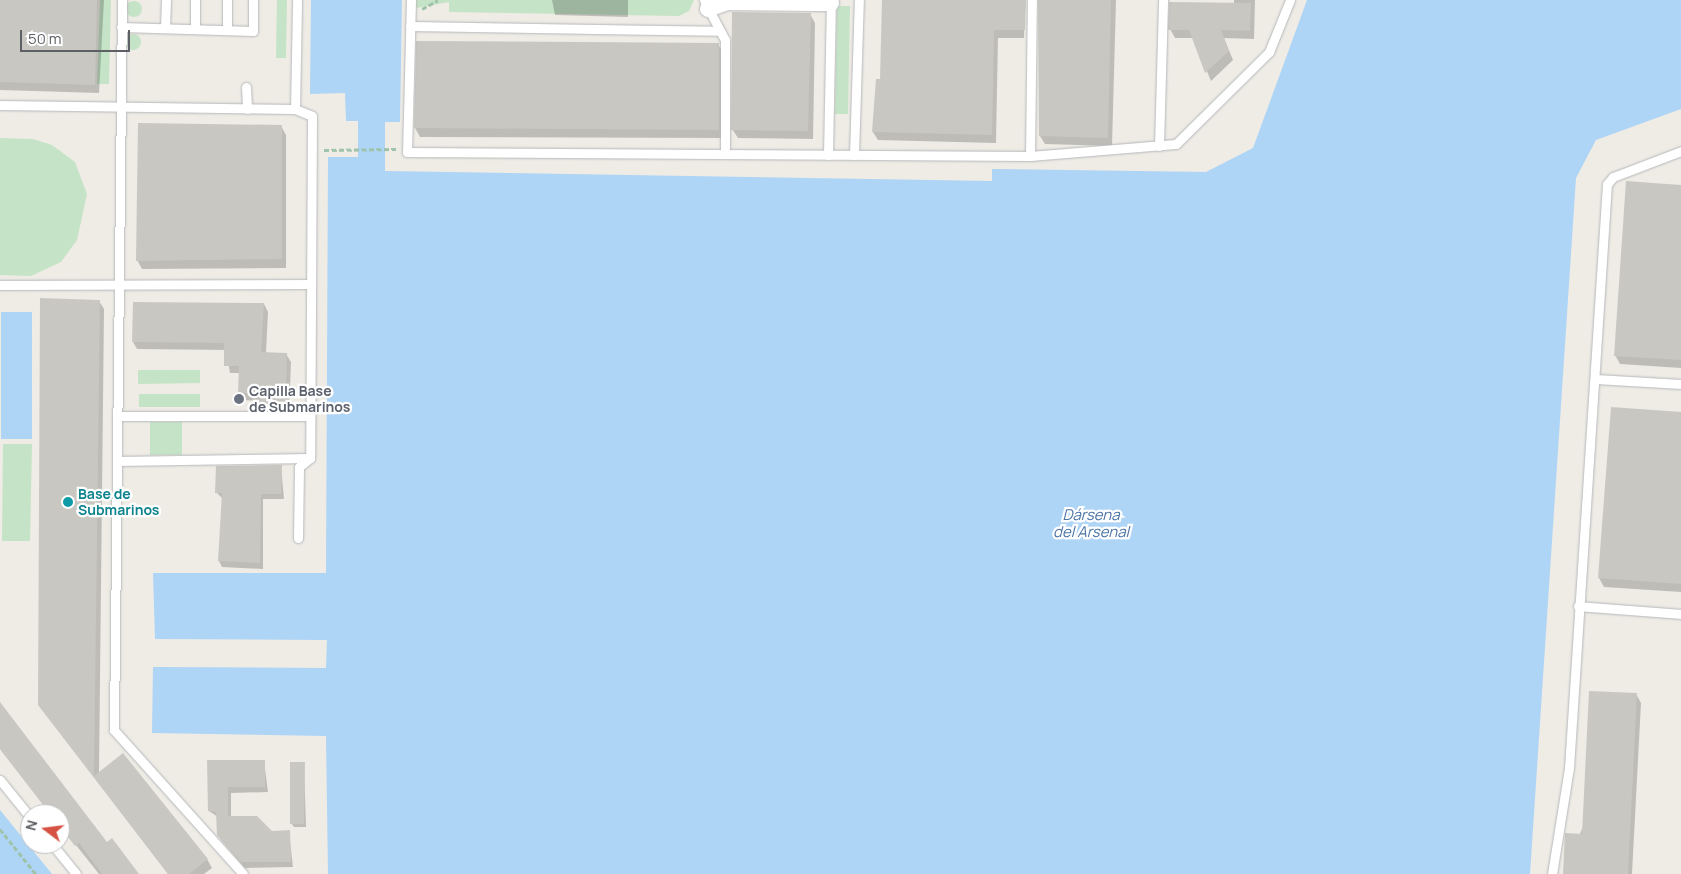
<!DOCTYPE html>
<html>
<head>
<meta charset="utf-8">
<style>
  body { margin:0 }
  #map { position:relative; width:1681px; height:874px; overflow:hidden; background:#eeece5; font-family:Manrope,sans-serif }
  div>[style] { position:absolute }
  [style*='--x'] { left:calc(var(--x)*1px); top:calc(var(--y)*1px); width:calc(var(--w)*1px); rotate:calc(var(--a)*1deg) }
  .green>* { inset:0; background:#c5e3c6 }
  .round { border-radius:50% }
  .water>* { inset:0; background:#aed4f6 }
  .shadow>* { inset:0; background:#0003 }
  .building>* { inset:0; background:#c9c7c2 }
  .path>* { height:2.5px; margin-top:-1.25px; transform-origin:0; background:repeating-linear-gradient(90deg,#9ec3aa 0 5px,transparent 0 7.5px) }
  .roads { filter:drop-shadow(0 0 1px #b6b7bb) drop-shadow(0 0 1px #b6b7bb) }
  .lane>* { height:9px; margin:-4.5px; padding:0 4.5px; transform-origin:4.5px; border-radius:4.5px; background:#fff }
  .street>* { height:16px; margin:-8px; padding:0 8px; transform-origin:8px; border-radius:8px; background:#fff }
  .dots>* { width:14px; height:14px; translate:-50% -50%; box-sizing:border-box; border:2px solid #fff; border-radius:50% }
  span { translate:-50% -50%; white-space:nowrap; text-align:center; line-height:1.15; -webkit-text-stroke:4.5px #fff; paint-order:stroke }
  .worship-label { font-size:14px; color:#5b616d; font-weight:700 }
  .left { translate:0 -50%; text-align:left }
  .culture-label { font-size:14px; color:#0d838f; font-weight:700 }
  .water-label { font-size:15px; color:#4c75a6; font-style:italic }
  .north { position:absolute; left:20px; top:804px; width:50px; height:50px; box-sizing:border-box; background:#fff; border:1px solid #bebfc1; border-radius:50%; rotate:285deg; font-size:14px; font-weight:700; line-height:20px; text-align:center; color:#5d6064 }
  .north::after { content:''; display:block; margin:auto; width:18px; height:22px; background:#d65343; clip-path:polygon(50% 0,100% 100%,50% 72%,0 100%) }
  .scale { position:absolute; left:20px; top:30px; width:110px; height:22px; box-sizing:border-box; border:2px solid #5d6064; border-top:0; padding-left:6px; font-size:15px; line-height:18px; white-space:nowrap; color:#5d6064; -webkit-text-stroke:4px #fff; paint-order:stroke }
</style>
</head>
<body>
<div id="map">
  <div class="green">
    <i style="clip-path:polygon(100px 0,111px 0,109px 84px,97px 84px)"></i>
    <i style="clip-path:polygon(277px 0,287px 0,286px 58px,276px 58px)"></i>
    <i style="clip-path:polygon(411px 0,694px 0,689px 11px,679px 16px,449px 12px,449px 2px,411px 9px)"></i>
    <i class="round" style="left:126px;top:1px;width:16px;height:16px"></i>
    <i style="clip-path:polygon(837px 6px,850px 6px,848px 114px,835px 114px)"></i>
    <i class="round" style="left:125px;top:34px;width:16px;height:16px"></i>
    <i style="clip-path:polygon(0 138px,33px 139px,52px 145px,75px 162px,87px 194px,77px 240px,61px 262px,31px 276px,0 275px)"></i>
    <i style="clip-path:polygon(138px 370px,200px 370px,200px 383px,138px 384px)"></i>
    <i style="clip-path:polygon(139px 394px,200px 394px,200px 407px,139px 407px)"></i>
    <i style="clip-path:polygon(150px 422px,182px 422px,182px 455px,150px 455px)"></i>
    <i style="clip-path:polygon(3px 444px,32px 444px,30px 541px,2px 541px)"></i>
  </div>
  <div class="water">
    <i style="clip-path:polygon(311px 0,402px 0,400px 122px,385px 122px,385px 171px,992px 181px,992px 169px,1206px 172px,1253px 148px,1307px 0,1681px 0,1681px 109px,1596px 140px,1576px 178px,1530px 874px,328px 874px,326px 736px,152px 733px,153px 667px,326px 668px,327px 640px,155px 639px,153px 573px,326px 573px,328px 157px,358px 157px,358px 121px,346px 121px,345px 93px,310px 94px)"></i>
    <i style="clip-path:polygon(1px 312px,32px 312px,32px 439px,1px 439px)"></i>
    <i style="clip-path:polygon(0 810px,52px 874px,0 874px)"></i>
  </div>
  <div class="shadow">
    <i style="clip-path:polygon(0 0,104px 0,99px 93px,0 90px)"></i>
    <i style="clip-path:polygon(552px 0,628px 0,628px 17px,555px 15px)"></i>
    <i style="clip-path:polygon(883px 0,1025px 0,1024px 38px,998px 38px,996px 143px,878px 140px,873px 132px,877px 80px,882px 80px)"></i>
    <i style="clip-path:polygon(1044px 0,1116px 0,1112px 146px,1045px 144px,1040px 136px)"></i>
    <i style="clip-path:polygon(1234px 0,1255px 0,1254px 39px,1224px 38px,1233px 60px,1211px 81px,1193px 38px,1175px 38px,1170px 29px,1234px 4px)"></i>
    <i style="clip-path:polygon(810px 14px,815px 23px,813px 139px,738px 138px,732px 129px)"></i>
    <i style="clip-path:polygon(417px 42px,718px 44px,723px 53px,723px 138px,420px 137px,415px 128px)"></i>
    <i style="clip-path:polygon(281px 126px,286px 135px,286px 268px,142px 269px,137px 260px)"></i>
    <i style="clip-path:polygon(1681px 186px,1681px 368px,1620px 364px,1615px 355px)"></i>
    <i style="clip-path:polygon(99px 301px,104px 309px,99px 774px,207px 859px,212px 868px,204px 874px,168px 874px,39px 705px)"></i>
    <i style="clip-path:polygon(264px 304px,268px 312px,266px 353px,286px 354px,291px 362px,289px 415px,265px 414px,261px 401px,244px 400px,240px 373px,230px 373px,226px 350px,137px 349px,133px 342px)"></i>
    <i style="clip-path:polygon(1681px 413px,1681px 592px,1604px 587px,1599px 578px)"></i>
    <i style="clip-path:polygon(281px 466px,284px 499px,263px 499px,263px 569px,222px 567px,219px 561px,223px 499px,217px 493px)"></i>
    <i style="clip-path:polygon(1636px 694px,1641px 703px,1632px 874px,1564px 874px)"></i>
    <i style="clip-path:polygon(0 704px,107px 844px,137px 874px,99px 874px,60px 825px,60px 814px,51px 814px,0 749px)"></i>
    <i style="clip-path:polygon(264px 761px,268px 792px,231px 793px,231px 818px,272px 832px,289px 832px,293px 867px,245px 868px,222px 841px,218px 817px,209px 811px,209px 762px)"></i>
    <i style="clip-path:polygon(304px 763px,306px 827px,294px 827px,291px 823px)"></i>
  </div>
  <div class="building">
    <i style="clip-path:polygon(0 0,97px 0,95px 85px,0 82px)"></i>
    <i style="clip-path:polygon(882px 0,1026px 0,1025px 30px,994px 30px,992px 135px,872px 132px,876px 79px,880px 79px)"></i>
    <i style="clip-path:polygon(1038px 0,1111px 0,1108px 138px,1039px 136px)"></i>
    <i style="clip-path:polygon(1169px 2px,1251px 3px,1250px 31px,1221px 30px,1229px 51px,1205px 73px,1189px 30px,1168px 30px)"></i>
    <i style="clip-path:polygon(732px 12px,811px 13px,808px 131px,731px 130px)"></i>
    <i style="clip-path:polygon(416px 41px,719px 43px,719px 130px,414px 128px)"></i>
    <i style="clip-path:polygon(138px 123px,282px 125px,282px 259px,136px 261px)"></i>
    <i style="clip-path:polygon(1626px 181px,1681px 185px,1681px 360px,1614px 356px)"></i>
    <i style="clip-path:polygon(40px 298px,100px 300px,94px 776px,123px 753px,208px 859px,189px 874px,168px 874px,38px 705px)"></i>
    <i style="clip-path:polygon(133px 302px,264px 303px,261px 352px,287px 353px,286px 407px,259px 407px,260px 393px,238px 393px,239px 366px,224px 366px,224px 343px,132px 342px)"></i>
    <i style="clip-path:polygon(1611px 407px,1681px 412px,1681px 584px,1598px 578px)"></i>
    <i style="clip-path:polygon(282px 465px,281px 494px,261px 494px,260px 563px,218px 561px,222px 493px,215px 493px,216px 466px)"></i>
    <i style="clip-path:polygon(1589px 691px,1637px 693px,1628px 874px,1563px 874px,1565px 833px,1582px 834px)"></i>
    <i style="clip-path:polygon(0 702px,107px 842px,112px 838px,139px 874px,102px 874px,79px 843px,75px 846px,60px 827px,60px 814px,50px 814px,0 749px)"></i>
    <i style="clip-path:polygon(207px 760px,265px 760px,265px 787px,228px 787px,228px 816px,257px 816px,272px 831px,290px 830px,291px 862px,241px 862px,222px 841px,217px 835px,216px 812px,208px 811px)"></i>
    <i style="clip-path:polygon(290px 762px,305px 762px,304px 824px,290px 824px)"></i>
  </div>
  <div class="path">
    <i style="--x:422;--y:9;--w:18;--a:-29"></i>
    <i style="--x:324;--y:150;--w:72;--a:-0.8"></i>
    <i style="--x:0;--y:829;--w:58;--a:51.3"></i>
  </div>
  <div class="roads">
    <div class="lane">
      <i style="--x:122;--y:0;--w:730;--a:90.63"></i>
      <i style="--x:114;--y:730;--w:193;--a:48.1"></i>
      <i style="--x:411;--y:0;--w:152;--a:91.5"></i>
      <i style="--x:407;--y:152;--w:623;--a:0.37"></i>
      <i style="--x:1030;--y:156;--w:146;--a:-4.7"></i>
      <i style="--x:1176;--y:144;--w:131;--a:-44.7"></i>
      <i style="--x:1269;--y:52;--w:56;--a:-68"></i>
      <i style="--x:704;--y:0;--w:45;--a:62.3"></i>
      <i style="--x:725;--y:40;--w:114;--a:90"></i>
      <i style="--x:410;--y:26;--w:308;--a:0.9"></i>
      <i style="--x:121;--y:27;--w:132;--a:1.7"></i>
      <i style="--x:253;--y:31;--w:31;--a:-90"></i>
      <i style="--x:165;--y:28;--w:28;--a:-88"></i>
      <i style="--x:195;--y:29;--w:29;--a:-90"></i>
      <i style="--x:227;--y:30;--w:30;--a:-90"></i>
      <i style="--x:246;--y:87;--w:22;--a:87"></i>
      <i style="--x:0;--y:105;--w:295;--a:0.8"></i>
      <i style="--x:295;--y:109;--w:18;--a:22"></i>
      <i style="--x:312;--y:116;--w:342;--a:90.3"></i>
      <i style="--x:310;--y:458;--w:14;--a:141"></i>
      <i style="--x:299;--y:467;--w:71;--a:90.8"></i>
      <i style="--x:295;--y:109;--w:109;--a:-88.9"></i>
      <i style="--x:1159;--y:146;--w:146;--a:-88.4"></i>
      <i style="--x:828;--y:155;--w:155;--a:-88.9"></i>
      <i style="--x:854;--y:155;--w:155;--a:-88.2"></i>
      <i style="--x:1030;--y:156;--w:156;--a:-89.3"></i>
      <i style="--x:0;--y:285;--w:311;--a:-0.2"></i>
      <i style="--x:1596;--y:379;--w:85;--a:3.4"></i>
      <i style="--x:117;--y:416;--w:193;--a:0"></i>
      <i style="--x:117;--y:461;--w:193;--a:-0.9"></i>
      <i style="--x:1578;--y:606;--w:103;--a:4.4"></i>
      <i style="--x:0;--y:780;--w:48;--a:51"></i>
      <i style="--x:52;--y:844;--w:38;--a:51"></i>
      <i style="--x:1552;--y:874;--w:107;--a:-80.9"></i>
      <i style="--x:1569;--y:768;--w:585;--a:-86.28"></i>
      <i style="--x:1607;--y:184;--w:9;--a:-49"></i>
      <i style="--x:1613;--y:177;--w:73;--a:-20.9"></i>
    </div>
    <div class="street">
      <i style="--x:708;--y:9;--w:20;--a:-20"></i>
      <i style="--x:727;--y:2;--w:104;--a:0.6"></i>
    </div>
  </div>
  <div class="dots">
    <i style="left:239px;top:399px;background:#6b7280"></i>
    <i style="left:68px;top:502px;background:#0f9aa8"></i>
  </div>
  <div class="worship-label">
    <span class="left" style="left:249px;top:399px">Capilla Base<br>de Submarinos</span>
  </div>
  <div class="culture-label">
    <span class="left" style="left:78px;top:502px">Base de<br>Submarinos</span>
  </div>
  <div class="water-label">
    <span style="left:1091px;top:523px">Dársena<br>del Arsenal</span>
  </div>
  <div class="north">N</div>
  <div class="scale">50 m</div>
</div>
</body>
</html>
